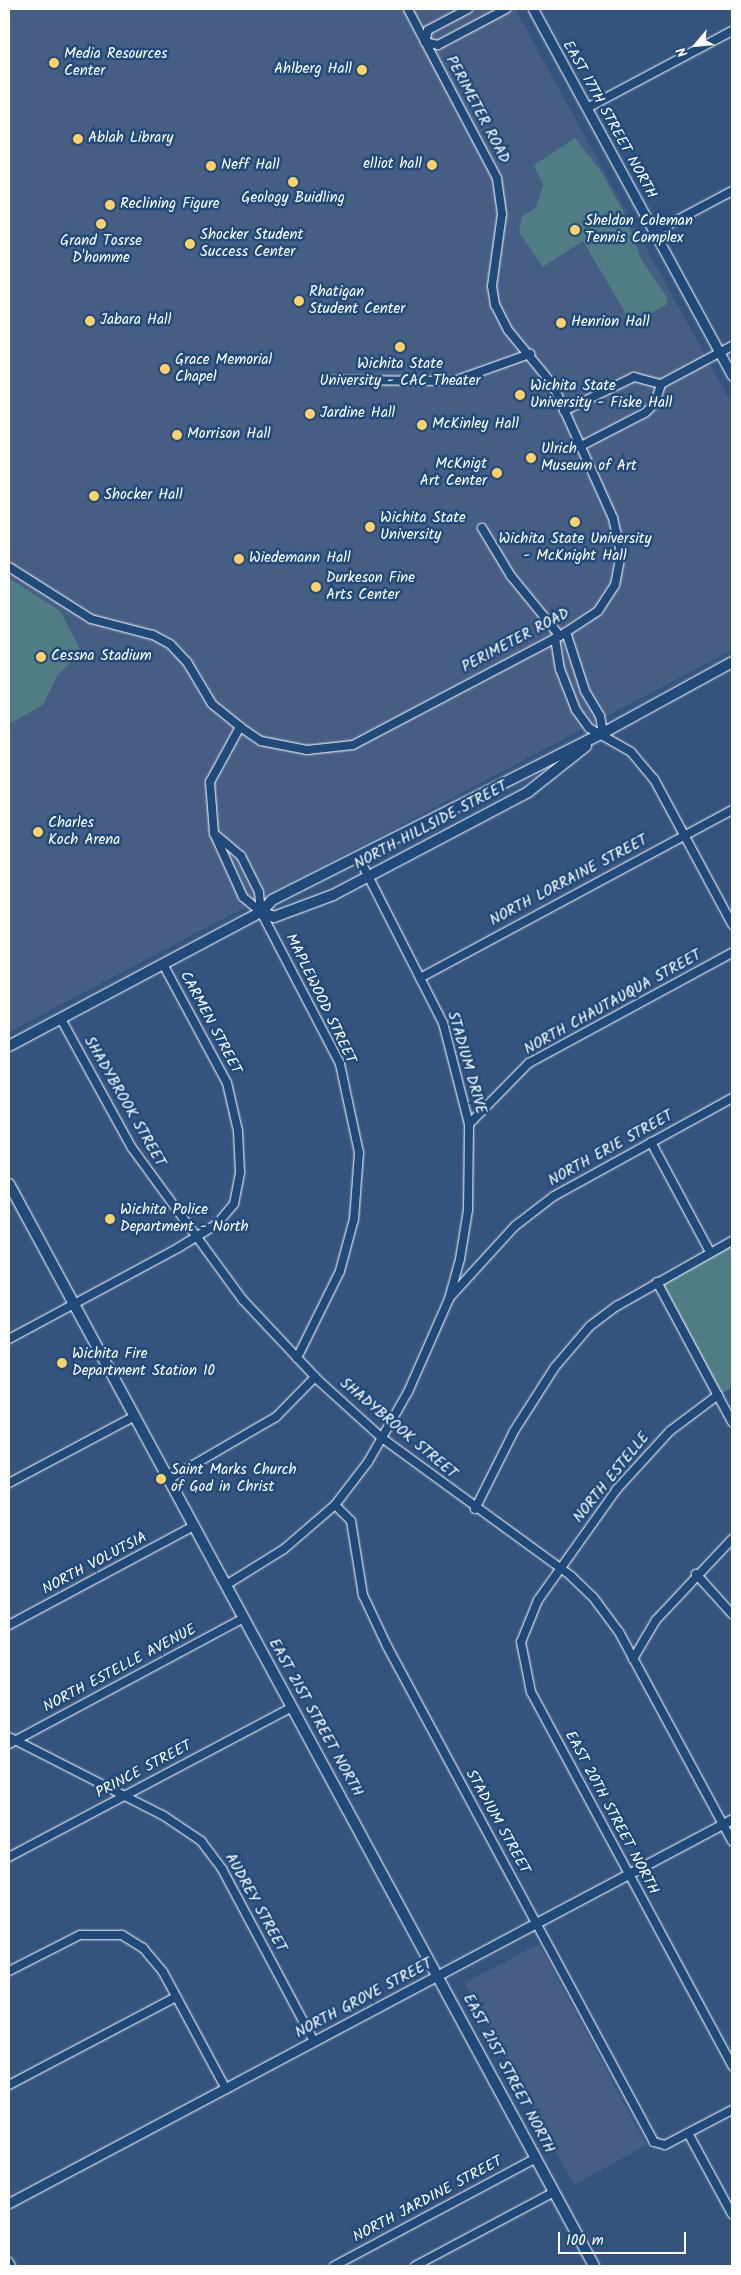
<!DOCTYPE html>
<html>
<head>
<meta charset="utf-8">
<style>
  body { margin:0 }
  #map { position:relative; width:741px; height:2275px; overflow:hidden; background:#34547e; font-family:Kalam,sans-serif }
  div>[style] { position:absolute }
  [style*='--x'] { left:calc(var(--x)*1px); top:calc(var(--y)*1px); width:calc(var(--w)*1px); rotate:calc(var(--a)*1deg) }
  .built>* { inset:0; background:#475e84 }
  .green>* { inset:0; background:#507c84 }
  .roads { filter:drop-shadow(0 0 1px #fff) drop-shadow(0 0 1px #fff) }
  .minor>* { height:8px; margin:-4px; padding:0 4px; transform-origin:4px; border-radius:4px; background:#1f4a7a }
  .tertiary>* { height:9px; margin:-4.5px; padding:0 4.5px; transform-origin:4.5px; border-radius:4.5px; background:#1f4a7a }
  .secondary>* { height:10px; margin:-5px; padding:0 5px; transform-origin:5px; border-radius:5px; background:#1f4a7a }
  .dots>* { width:14px; height:14px; translate:-50% -50%; box-sizing:border-box; border:2px solid #1f4a7a; border-radius:50% }
  span { translate:-50% -50%; white-space:nowrap; text-align:center; line-height:1.15; -webkit-text-stroke:5px #1f4a7a; paint-order:stroke }
  .poi-label { font-size:15px; color:#fff }
  .left { translate:0 -50%; text-align:left }
  .right { translate:-100% -50%; text-align:right }
  .street-label { font-size:15px; color:#fff }
  .frame { position:absolute; inset:0; border:10px solid #fff; pointer-events:none }
  .north { position:absolute; left:671px; top:20px; width:50px; height:50px; -webkit-text-stroke:4px #1f4a7a; paint-order:stroke; rotate:242deg; font-size:14px; font-weight:700; line-height:20px; text-align:center; color:#fff }
  .north::after { content:''; display:block; margin:auto; width:18px; height:22px; background:#fff; clip-path:polygon(50% 0,100% 100%,50% 72%,0 100%) }
  .scale { position:absolute; left:558px; top:2232px; width:128px; height:22px; box-sizing:border-box; border:2px solid #fff; border-top:0; padding-left:6px; font-size:15px; line-height:18px; white-space:nowrap; color:#fff; -webkit-text-stroke:4px #1f4a7a; paint-order:stroke }
</style>
</head>
<body>
<div id="map">
  <div class="built">
    <i style="clip-path:polygon(9px 9px,515px 9px,732px 404px,732px 650px,9px 1032px)"></i>
    <i style="clip-path:polygon(539px 1944px,646px 2145px,574px 2185px,465px 1983px)"></i>
  </div>
  <div class="green">
    <i style="clip-path:polygon(575px 138px,601px 171px,625px 215px,641px 259px,668px 299px,666px 305px,632px 324px,583px 241px,543px 267px,519px 232px,522px 216px,536px 208px,543px 185px,534px 165px)"></i>
    <i style="clip-path:polygon(9px 578px,60px 611px,81px 651px,57px 676px,43px 705px,9px 724px)"></i>
    <i style="clip-path:polygon(732px 1242px,732px 1388px,718px 1395px,657px 1282px)"></i>
  </div>
  <div class="roads">
    <div class="minor">
      <i style="--x:468;--y:9;--w:45;--a:152.3"></i>
      <i style="--x:428;--y:30;--w:12;--a:104"></i>
      <i style="--x:425;--y:42;--w:13;--a:13"></i>
      <i style="--x:438;--y:45;--w:77;--a:-27.9"></i>
      <i style="--x:587;--y:108;--w:164;--a:-28"></i>
      <i style="--x:655;--y:232;--w:87;--a:-28"></i>
      <i style="--x:328;--y:380;--w:126;--a:0.5"></i>
      <i style="--x:454;--y:381;--w:81;--a:-19.6"></i>
      <i style="--x:564;--y:411;--w:78;--a:-25.9"></i>
      <i style="--x:634;--y:377;--w:28;--a:15"></i>
      <i style="--x:661;--y:384;--w:81;--a:-28.2"></i>
      <i style="--x:579;--y:447;--w:74;--a:-27.3"></i>
      <i style="--x:645;--y:413;--w:14;--a:-45"></i>
      <i style="--x:655;--y:403;--w:20;--a:-72"></i>
      <i style="--x:482;--y:528;--w:56;--a:58.9"></i>
      <i style="--x:511;--y:576;--w:77;--a:50.8"></i>
      <i style="--x:9;--y:567;--w:97;--a:32.4"></i>
      <i style="--x:91;--y:619;--w:64;--a:14.5"></i>
      <i style="--x:153;--y:635;--w:19;--a:28"></i>
      <i style="--x:170;--y:644;--w:25;--a:47"></i>
      <i style="--x:187;--y:662;--w:49;--a:59.2"></i>
      <i style="--x:212;--y:704;--w:36;--a:39"></i>
      <i style="--x:240;--y:727;--w:25;--a:34"></i>
      <i style="--x:261;--y:741;--w:47;--a:11.1"></i>
      <i style="--x:307;--y:750;--w:46;--a:-6.2"></i>
      <i style="--x:353;--y:745;--w:234;--a:-27.8"></i>
      <i style="--x:560;--y:636;--w:45;--a:-33.3"></i>
      <i style="--x:598;--y:611;--w:31;--a:-57"></i>
      <i style="--x:615;--y:585;--w:33;--a:-79"></i>
      <i style="--x:621;--y:553;--w:36;--a:-103"></i>
      <i style="--x:613;--y:518;--w:146;--a:-114.3"></i>
      <i style="--x:553;--y:385;--w:71;--a:-129.3"></i>
      <i style="--x:508;--y:330;--w:28;--a:-117"></i>
      <i style="--x:495;--y:305;--w:19;--a:-99"></i>
      <i style="--x:492;--y:286;--w:73;--a:-82.1"></i>
      <i style="--x:502;--y:214;--w:36;--a:-98"></i>
      <i style="--x:497;--y:178;--w:191;--a:-117.8"></i>
      <i style="--x:566;--y:632;--w:62;--a:72.1"></i>
      <i style="--x:585;--y:691;--w:29;--a:59"></i>
      <i style="--x:600;--y:716;--w:17;--a:80"></i>
      <i style="--x:555;--y:638;--w:31;--a:81"></i>
      <i style="--x:560;--y:669;--w:44;--a:68.7"></i>
      <i style="--x:576;--y:710;--w:22;--a:54"></i>
      <i style="--x:589;--y:728;--w:48;--a:29.7"></i>
      <i style="--x:631;--y:752;--w:35;--a:50"></i>
      <i style="--x:654;--y:779;--w:165;--a:61.7"></i>
      <i style="--x:214;--y:833;--w:51;--a:-94.5"></i>
      <i style="--x:210;--y:782;--w:63;--a:-61.4"></i>
      <i style="--x:261;--y:912;--w:20;--a:-96"></i>
      <i style="--x:259;--y:892;--w:40;--a:-116.6"></i>
      <i style="--x:241;--y:856;--w:35;--a:-140"></i>
      <i style="--x:214;--y:833;--w:70;--a:65.6"></i>
      <i style="--x:243;--y:897;--w:23;--a:40"></i>
      <i style="--x:261;--y:912;--w:171;--a:62.5"></i>
      <i style="--x:340;--y:1064;--w:91;--a:77.9"></i>
      <i style="--x:359;--y:1153;--w:66;--a:94.3"></i>
      <i style="--x:354;--y:1219;--w:54;--a:105.1"></i>
      <i style="--x:340;--y:1271;--w:97;--a:116.3"></i>
      <i style="--x:420;--y:978;--w:354;--a:-28.3"></i>
      <i style="--x:61;--y:1019;--w:147;--a:61.2"></i>
      <i style="--x:132;--y:1148;--w:188;--a:53.9"></i>
      <i style="--x:243;--y:1300;--w:110;--a:46.8"></i>
      <i style="--x:318;--y:1380;--w:86;--a:42.2"></i>
      <i style="--x:382;--y:1438;--w:234;--a:36.1"></i>
      <i style="--x:571;--y:1576;--w:30;--a:44"></i>
      <i style="--x:593;--y:1597;--w:44;--a:53.4"></i>
      <i style="--x:619;--y:1632;--w:238;--a:61.6"></i>
      <i style="--x:469;--y:1124;--w:86;--a:-45.5"></i>
      <i style="--x:529;--y:1063;--w:231;--a:-28.5"></i>
      <i style="--x:651;--y:1142;--w:125;--a:61.8"></i>
      <i style="--x:657;--y:1282;--w:159;--a:61.8"></i>
      <i style="--x:451;--y:1296;--w:95;--a:-47.6"></i>
      <i style="--x:515;--y:1226;--w:49;--a:-37.6"></i>
      <i style="--x:554;--y:1196;--w:203;--a:-28.8"></i>
      <i style="--x:9;--y:1339;--w:192;--a:-28.3"></i>
      <i style="--x:178;--y:1248;--w:46;--a:-31.6"></i>
      <i style="--x:217;--y:1224;--w:26;--a:-50"></i>
      <i style="--x:234;--y:1204;--w:33;--a:-79"></i>
      <i style="--x:240;--y:1172;--w:41;--a:-92.8"></i>
      <i style="--x:238;--y:1131;--w:49;--a:-102.9"></i>
      <i style="--x:227;--y:1083;--w:135;--a:-118.3"></i>
      <i style="--x:718;--y:1395;--w:60;--a:143.1"></i>
      <i style="--x:670;--y:1431;--w:79;--a:132.4"></i>
      <i style="--x:617;--y:1489;--w:136;--a:125.4"></i>
      <i style="--x:538;--y:1600;--w:45;--a:112"></i>
      <i style="--x:521;--y:1642;--w:51;--a:78.7"></i>
      <i style="--x:531;--y:1692;--w:425;--a:61.7"></i>
      <i style="--x:169;--y:1479;--w:124;--a:-30.1"></i>
      <i style="--x:276;--y:1417;--w:56;--a:-45.7"></i>
      <i style="--x:9;--y:1483;--w:143;--a:-28"></i>
      <i style="--x:335;--y:1505;--w:23;--a:45"></i>
      <i style="--x:351;--y:1521;--w:75;--a:80.8"></i>
      <i style="--x:363;--y:1595;--w:56;--a:64.8"></i>
      <i style="--x:387;--y:1646;--w:563;--a:61.71"></i>
      <i style="--x:654;--y:2142;--w:11;--a:15"></i>
      <i style="--x:665;--y:2145;--w:76;--a:-27.6"></i>
      <i style="--x:475;--y:1509;--w:87;--a:-63.4"></i>
      <i style="--x:514;--y:1431;--w:76;--a:-57.4"></i>
      <i style="--x:555;--y:1367;--w:54;--a:-49.5"></i>
      <i style="--x:590;--y:1326;--w:34;--a:-37"></i>
      <i style="--x:617;--y:1306;--w:132;--a:-29.5"></i>
      <i style="--x:696;--y:1574;--w:54;--a:48"></i>
      <i style="--x:226;--y:1585;--w:68;--a:-31.8"></i>
      <i style="--x:284;--y:1549;--w:67;--a:-40.8"></i>
      <i style="--x:335;--y:1505;--w:54;--a:-52.5"></i>
      <i style="--x:368;--y:1462;--w:81;--a:-60.3"></i>
      <i style="--x:408;--y:1392;--w:102;--a:-66.2"></i>
      <i style="--x:449;--y:1299;--w:41;--a:-74.6"></i>
      <i style="--x:460;--y:1259;--w:50;--a:-80.7"></i>
      <i style="--x:468;--y:1210;--w:86;--a:-89.3"></i>
      <i style="--x:469;--y:1124;--w:104;--a:-104.4"></i>
      <i style="--x:443;--y:1023;--w:187;--a:-117"></i>
      <i style="--x:9;--y:1625;--w:210;--a:-28.2"></i>
      <i style="--x:633;--y:1659;--w:45;--a:-59.5"></i>
      <i style="--x:656;--y:1620;--w:111;--a:-46.8"></i>
      <i style="--x:9;--y:1737;--w:174;--a:27"></i>
      <i style="--x:164;--y:1816;--w:45;--a:34"></i>
      <i style="--x:201;--y:1841;--w:35;--a:53"></i>
      <i style="--x:222;--y:1869;--w:195;--a:61.9"></i>
      <i style="--x:9;--y:1744;--w:267;--a:-28.2"></i>
      <i style="--x:9;--y:1857;--w:320;--a:-27.9"></i>
      <i style="--x:9;--y:1971;--w:80;--a:-26.9"></i>
      <i style="--x:80;--y:1935;--w:42;--a:0"></i>
      <i style="--x:122;--y:1935;--w:25;--a:32"></i>
      <i style="--x:143;--y:1948;--w:31;--a:50"></i>
      <i style="--x:163;--y:1972;--w:133;--a:61.7"></i>
      <i style="--x:9;--y:2085;--w:189;--a:-27.8"></i>
      <i style="--x:688;--y:2133;--w:92;--a:61.5"></i>
      <i style="--x:9;--y:2262;--w:4;--a:63"></i>
      <i style="--x:334;--y:2266;--w:229;--a:-28.1"></i>
      <i style="--x:415;--y:2266;--w:157;--a:-28"></i>
    </div>
    <div class="tertiary">
      <i style="--x:533;--y:9;--w:417;--a:61.5"></i>
      <i style="--x:9;--y:2203;--w:819;--a:-27.97"></i>
    </div>
    <div class="secondary">
      <i style="--x:261;--y:912;--w:14;--a:21"></i>
      <i style="--x:274;--y:917;--w:63;--a:-20.4"></i>
      <i style="--x:333;--y:895;--w:221;--a:-27.8"></i>
      <i style="--x:528;--y:792;--w:74;--a:-38.4"></i>
      <i style="--x:9;--y:1046;--w:285;--a:-28"></i>
      <i style="--x:261;--y:912;--w:16;--a:-47"></i>
      <i style="--x:272;--y:900;--w:371;--a:-26.8"></i>
      <i style="--x:603;--y:733;--w:147;--a:-28.8"></i>
      <i style="--x:9;--y:1184;--w:1230;--a:61.6"></i>
    </div>
  </div>
  <div class="dots">
    <i style="left:54px;top:63px;background:#ffd166"></i>
    <i style="left:362px;top:70px;background:#ffd166"></i>
    <i style="left:78px;top:139px;background:#ffd166"></i>
    <i style="left:432px;top:165px;background:#ffd166"></i>
    <i style="left:211px;top:166px;background:#ffd166"></i>
    <i style="left:293px;top:182px;background:#ffd166"></i>
    <i style="left:110px;top:205px;background:#ffd166"></i>
    <i style="left:101px;top:224px;background:#ffd166"></i>
    <i style="left:575px;top:230px;background:#ffd166"></i>
    <i style="left:190px;top:244px;background:#ffd166"></i>
    <i style="left:299px;top:301px;background:#ffd166"></i>
    <i style="left:90px;top:321px;background:#ffd166"></i>
    <i style="left:561px;top:323px;background:#ffd166"></i>
    <i style="left:400px;top:347px;background:#ffd166"></i>
    <i style="left:165px;top:369px;background:#ffd166"></i>
    <i style="left:520px;top:395px;background:#ffd166"></i>
    <i style="left:310px;top:414px;background:#ffd166"></i>
    <i style="left:422px;top:425px;background:#ffd166"></i>
    <i style="left:177px;top:435px;background:#ffd166"></i>
    <i style="left:531px;top:458px;background:#ffd166"></i>
    <i style="left:497px;top:473px;background:#ffd166"></i>
    <i style="left:94px;top:496px;background:#ffd166"></i>
    <i style="left:575px;top:522px;background:#ffd166"></i>
    <i style="left:370px;top:527px;background:#ffd166"></i>
    <i style="left:239px;top:559px;background:#ffd166"></i>
    <i style="left:316px;top:587px;background:#ffd166"></i>
    <i style="left:41px;top:657px;background:#ffd166"></i>
    <i style="left:38px;top:832px;background:#ffd166"></i>
    <i style="left:110px;top:1219px;background:#ffd166"></i>
    <i style="left:62px;top:1363px;background:#ffd166"></i>
    <i style="left:161px;top:1479px;background:#ffd166"></i>
  </div>
  <div class="poi-label">
    <span class="left" style="left:64px;top:63px">Media Resources<br>Center</span>
    <span class="right" style="left:352px;top:70px">Ahlberg Hall</span>
    <span class="left" style="left:88px;top:139px">Ablah Library</span>
    <span class="right" style="left:422px;top:165px">elliot hall</span>
    <span class="left" style="left:221px;top:166px">Neff Hall</span>
    <span style="left:293px;top:199px">Geology Buidling</span>
    <span class="left" style="left:120px;top:205px">Reclining Figure</span>
    <span class="left" style="left:585px;top:230px">Sheldon Coleman<br>Tennis Complex</span>
    <span class="left" style="left:200px;top:244px">Shocker Student<br>Success Center</span>
    <span style="left:101px;top:250px">Grand Tosrse<br>D'homme</span>
    <span class="left" style="left:309px;top:301px">Rhatigan<br>Student Center</span>
    <span class="left" style="left:100px;top:321px">Jabara Hall</span>
    <span class="left" style="left:571px;top:323px">Henrion Hall</span>
    <span class="left" style="left:175px;top:369px">Grace Memorial<br>Chapel</span>
    <span style="left:400px;top:373px">Wichita State<br>University - CAC Theater</span>
    <span class="left" style="left:530px;top:395px">Wichita State<br>University - Fiske Hall</span>
    <span class="left" style="left:320px;top:414px">Jardine Hall</span>
    <span class="left" style="left:432px;top:425px">McKinley Hall</span>
    <span class="left" style="left:187px;top:435px">Morrison Hall</span>
    <span class="left" style="left:541px;top:458px">Ulrich<br>Museum of Art</span>
    <span class="right" style="left:487px;top:473px">McKnigt<br>Art Center</span>
    <span class="left" style="left:104px;top:496px">Shocker Hall</span>
    <span class="left" style="left:380px;top:527px">Wichita State<br>University</span>
    <span style="left:575px;top:548px">Wichita State University<br>- McKnight Hall</span>
    <span class="left" style="left:249px;top:559px">Wiedemann Hall</span>
    <span class="left" style="left:326px;top:587px">Durkeson Fine<br>Arts Center</span>
    <span class="left" style="left:51px;top:657px">Cessna Stadium</span>
    <span class="left" style="left:48px;top:832px">Charles<br>Koch Arena</span>
    <span class="left" style="left:120px;top:1219px">Wichita Police<br>Department - North</span>
    <span class="left" style="left:72px;top:1363px">Wichita Fire<br>Department Station 10</span>
    <span class="left" style="left:171px;top:1479px">Saint Marks Church<br>of God in Christ</span>
  </div>
  <div class="street-label">
    <span style="left:477px;top:110px;rotate:62deg">PERIMETER ROAD</span>
    <span style="left:609px;top:120px;rotate:61deg">EAST 17TH STREET NORTH</span>
    <span style="left:516px;top:641px;rotate:-28deg">PERIMETER ROAD</span>
    <span style="left:431px;top:826px;rotate:-28deg">NORTH HILLSIDE STREET</span>
    <span style="left:569px;top:881px;rotate:-28deg">NORTH LORRAINE STREET</span>
    <span style="left:320px;top:999px;rotate:64deg">MAPLEWOOD STREET</span>
    <span style="left:613px;top:1003px;rotate:-29deg">NORTH CHAUTAUQUA STREET</span>
    <span style="left:210px;top:1023px;rotate:62deg">CARMEN STREET</span>
    <span style="left:466px;top:1063px;rotate:74deg">STADIUM DRIVE</span>
    <span style="left:124px;top:1102px;rotate:60deg">SHADYBROOK STREET</span>
    <span style="left:611px;top:1149px;rotate:-29deg">NORTH ERIE STREET</span>
    <span style="left:398px;top:1429px;rotate:40deg">SHADYBROOK STREET</span>
    <span style="left:612px;top:1478px;rotate:-51deg">NORTH ESTELLE</span>
    <span style="left:95px;top:1564px;rotate:-28deg">NORTH VOLUTSIA</span>
    <span style="left:120px;top:1669px;rotate:-28deg">NORTH ESTELLE AVENUE</span>
    <span style="left:315px;top:1718px;rotate:61deg">EAST 21ST STREET NORTH</span>
    <span style="left:144px;top:1770px;rotate:-28deg">PRINCE STREET</span>
    <span style="left:611px;top:1813px;rotate:62deg">EAST 20TH STREET NORTH</span>
    <span style="left:497px;top:1822px;rotate:61deg">STADIUM STREET</span>
    <span style="left:255px;top:1903px;rotate:61deg">AUDREY STREET</span>
    <span style="left:364px;top:1999px;rotate:-28deg">NORTH GROVE STREET</span>
    <span style="left:508px;top:2074px;rotate:62deg">EAST 21ST STREET NORTH</span>
    <span style="left:428px;top:2200px;rotate:-28deg">NORTH JARDINE STREET</span>
  </div>
  <div class="frame"></div>
  <div class="north">N</div>
  <div class="scale">100 m</div>
</div>
</body>
</html>
